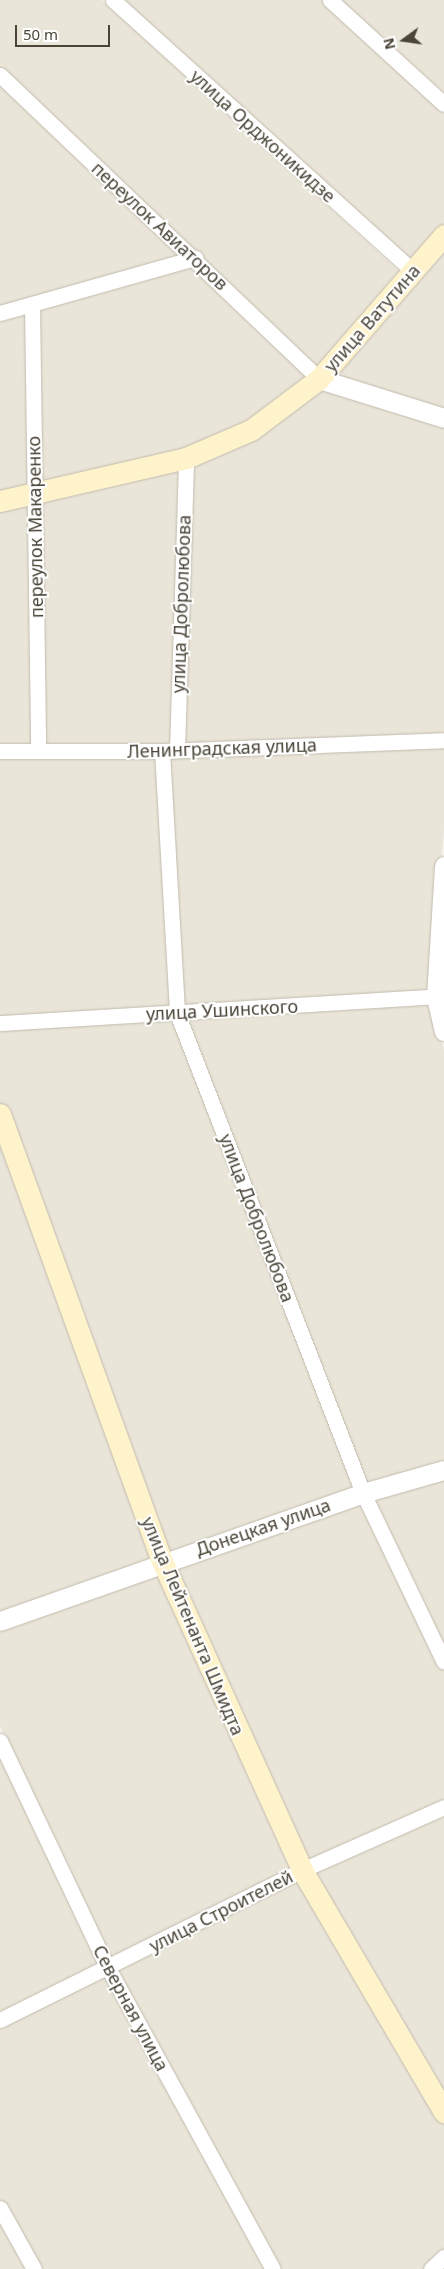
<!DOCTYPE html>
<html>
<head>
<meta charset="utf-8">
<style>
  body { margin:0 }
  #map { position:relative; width:444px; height:2269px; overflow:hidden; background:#f6f3eb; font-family:"Noto Sans",sans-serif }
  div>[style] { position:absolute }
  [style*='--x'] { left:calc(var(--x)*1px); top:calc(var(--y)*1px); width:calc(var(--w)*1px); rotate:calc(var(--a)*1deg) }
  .residential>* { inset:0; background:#eae5d9 }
  .roads { filter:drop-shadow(0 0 1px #c2bbad) drop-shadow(0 0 1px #c2bbad) }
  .minor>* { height:15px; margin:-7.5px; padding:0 7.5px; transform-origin:7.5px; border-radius:7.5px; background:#fff }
  .tertiary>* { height:19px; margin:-9.5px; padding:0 9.5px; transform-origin:9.5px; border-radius:9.5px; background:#fff }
  .secondary>* { height:21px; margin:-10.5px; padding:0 10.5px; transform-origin:10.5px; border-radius:10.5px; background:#fff3cc }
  span { translate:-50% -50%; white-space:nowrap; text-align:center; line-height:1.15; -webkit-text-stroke:4px #fff; paint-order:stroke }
  .street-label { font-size:18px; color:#4b4438 }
  .north { position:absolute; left:379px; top:15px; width:50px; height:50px; -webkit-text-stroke:4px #fff; paint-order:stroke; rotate:256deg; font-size:14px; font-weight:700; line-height:20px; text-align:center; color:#4b4438 }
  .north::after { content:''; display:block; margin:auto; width:18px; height:22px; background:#4b4438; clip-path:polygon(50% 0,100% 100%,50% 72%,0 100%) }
  .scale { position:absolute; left:15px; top:25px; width:95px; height:22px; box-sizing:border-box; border:2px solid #4b4438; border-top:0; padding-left:6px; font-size:15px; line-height:18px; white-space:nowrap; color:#4b4438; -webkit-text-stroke:4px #fff; paint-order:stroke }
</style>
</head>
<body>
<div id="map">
  <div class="residential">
    <i style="clip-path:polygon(0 0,102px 0,402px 274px,318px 370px,0 70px)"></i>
    <i style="clip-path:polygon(117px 0,326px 0,444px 108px,444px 231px,413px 267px)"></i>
    <i style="clip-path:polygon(341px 0,444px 0,444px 93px)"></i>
    <i style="clip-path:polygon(0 80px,187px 256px,0 309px)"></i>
    <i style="clip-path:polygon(444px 238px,444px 416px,321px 378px)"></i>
    <i style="clip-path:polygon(192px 263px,311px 378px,248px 424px,182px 453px,39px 487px,37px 307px)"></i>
    <i style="clip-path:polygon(29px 307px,31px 492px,0 499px,0 315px)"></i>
    <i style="clip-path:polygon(321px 384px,444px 422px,444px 733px,181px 747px,189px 460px)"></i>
    <i style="clip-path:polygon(183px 461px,174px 747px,41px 749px,37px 495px)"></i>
    <i style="clip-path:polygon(31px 498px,33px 744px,0 745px,0 505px)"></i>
    <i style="clip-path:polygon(444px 744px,444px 830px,431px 993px,182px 1009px,168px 754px)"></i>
    <i style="clip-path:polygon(0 754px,159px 754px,173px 1010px,0 1020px)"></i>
    <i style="clip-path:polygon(433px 1001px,444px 1051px,444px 1655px,368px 1494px,182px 1016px)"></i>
    <i style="clip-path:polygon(174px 1018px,362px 1498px,444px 1668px,444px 1805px,303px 1867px,164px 1562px,0 1103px,0 1027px)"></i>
    <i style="clip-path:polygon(0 1126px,157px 1559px,0 1618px)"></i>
    <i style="clip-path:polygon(161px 1563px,300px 1869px,110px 1963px,0 1726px,0 1624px)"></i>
    <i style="clip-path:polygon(0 1753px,99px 1967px,0 2013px)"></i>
    <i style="clip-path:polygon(444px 1810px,444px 2105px,307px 1870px)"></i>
    <i style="clip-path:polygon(300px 1875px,444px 2120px,444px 2253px,426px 2269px,277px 2269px,113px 1969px)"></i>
    <i style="clip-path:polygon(107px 1974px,269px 2269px,38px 2269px,0 2200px,0 2024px)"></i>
    <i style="clip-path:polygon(0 2213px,31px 2269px,0 2269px)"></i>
  </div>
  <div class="roads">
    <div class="minor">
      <i style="--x:113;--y:0;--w:404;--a:42.1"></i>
      <i style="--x:330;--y:0;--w:154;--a:42.4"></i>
      <i style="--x:0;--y:75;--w:441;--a:43.6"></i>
      <i style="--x:32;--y:304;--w:447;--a:89.2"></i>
      <i style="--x:0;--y:313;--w:203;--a:-15.8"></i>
      <i style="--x:177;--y:750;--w:292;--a:-88.2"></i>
      <i style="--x:0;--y:751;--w:162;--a:0"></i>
      <i style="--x:162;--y:751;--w:282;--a:-2.2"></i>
      <i style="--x:162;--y:751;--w:262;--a:86.7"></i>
      <i style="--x:177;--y:1013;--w:515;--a:68.82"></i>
      <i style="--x:363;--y:1493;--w:187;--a:64.4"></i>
      <i style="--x:0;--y:1023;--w:445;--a:-3.5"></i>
      <i style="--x:0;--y:1741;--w:251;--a:64.6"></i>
      <i style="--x:108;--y:1968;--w:343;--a:61.3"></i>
      <i style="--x:0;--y:2020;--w:337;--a:-26.4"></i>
      <i style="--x:302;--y:1870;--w:155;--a:-23.9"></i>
      <i style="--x:0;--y:2208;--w:70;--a:60.9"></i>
      <i style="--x:431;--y:2269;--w:18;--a:-43"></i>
    </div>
    <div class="tertiary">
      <i style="--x:319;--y:379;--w:131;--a:17.3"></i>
      <i style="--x:444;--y:866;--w:131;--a:93.5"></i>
      <i style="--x:436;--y:997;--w:35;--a:77"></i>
      <i style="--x:0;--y:1621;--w:385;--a:-19.4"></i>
      <i style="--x:363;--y:1493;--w:84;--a:-15.9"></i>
    </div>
    <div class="secondary">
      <i style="--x:0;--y:501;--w:191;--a:-13"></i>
      <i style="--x:186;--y:458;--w:71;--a:-23.3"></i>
      <i style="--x:251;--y:430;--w:85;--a:-36.9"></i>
      <i style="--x:319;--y:379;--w:191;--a:-49"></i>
      <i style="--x:0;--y:1114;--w:475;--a:70.1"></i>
      <i style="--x:162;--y:1561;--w:339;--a:65.6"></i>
      <i style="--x:302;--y:1870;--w:281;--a:59.6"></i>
    </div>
  </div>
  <div class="street-label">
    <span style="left:263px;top:136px;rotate:42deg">улица Орджоникидзе</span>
    <span style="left:160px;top:226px;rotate:43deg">переулок Авиаторов</span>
    <span style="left:372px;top:318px;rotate:-49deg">улица Ватутина</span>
    <span style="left:35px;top:527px;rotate:-91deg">переулок Макаренко</span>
    <span style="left:181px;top:604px;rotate:-88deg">улица Добролюбова</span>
    <span style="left:222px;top:748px;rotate:-2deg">Ленинградская улица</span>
    <span style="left:222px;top:1010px;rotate:-3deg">улица Ушинского</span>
    <span style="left:257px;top:1218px;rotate:69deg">улица Добролюбова</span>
    <span style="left:263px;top:1527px;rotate:-19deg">Донецкая улица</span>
    <span style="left:193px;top:1626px;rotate:67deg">улица Лейтенанта Шмидта</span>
    <span style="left:221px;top:1911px;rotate:-27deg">улица Строителей</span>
    <span style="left:131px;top:2008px;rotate:62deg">Северная улица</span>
  </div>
  <div class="north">N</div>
  <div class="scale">50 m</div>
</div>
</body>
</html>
